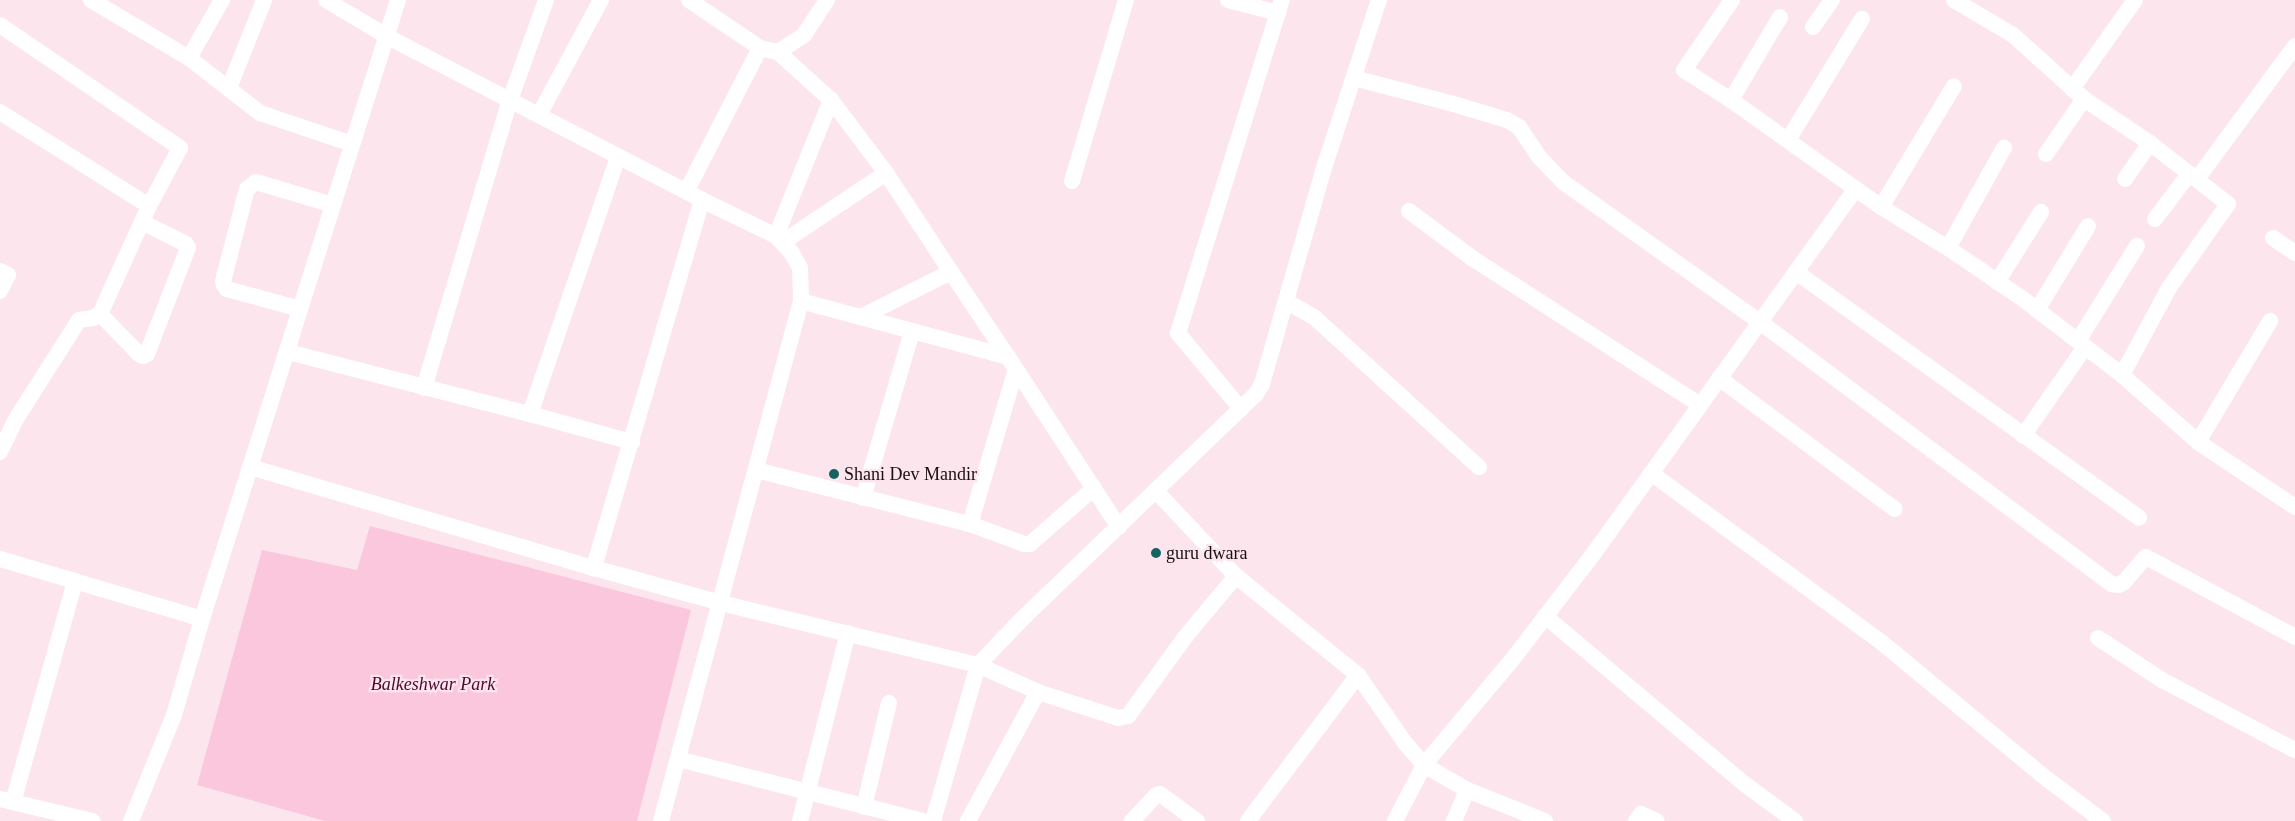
<!DOCTYPE html>
<html>
<head>
<meta charset="utf-8">
<style>
  body { margin:0 }
  #map { position:relative; width:2295px; height:821px; overflow:hidden; background:#fde5ee; font-family:"Times New Roman",serif }
  div>[style] { position:absolute }
  [style*='--x'] { left:calc(var(--x)*1px); top:calc(var(--y)*1px); width:calc(var(--w)*1px); rotate:calc(var(--a)*1deg) }
  .green>* { inset:0; background:#fbc7dd }
  .street>* { height:16px; margin:-8px; padding:0 8px; transform-origin:8px; border-radius:8px; background:#fff }
  .dots>* { width:14px; height:14px; translate:-50% -50%; box-sizing:border-box; border:2px solid #fde5ee; border-radius:50% }
  span { translate:-50% -50%; white-space:nowrap; text-align:center; line-height:1.15; -webkit-text-stroke:4.5px #fde5ee; paint-order:stroke }
  .poi-label { font-size:18px; color:#180f13 }
  .left { translate:0 -50%; text-align:left }
  .park-label { font-size:18px; color:#4e052f; font-style:italic }
</style>
</head>
<body>
<div id="map">
  <div class="green">
    <i style="clip-path:polygon(370px 526px,691px 610px,637px 821px,325px 821px,197px 785px,262px 550px,357px 570px)"></i>
  </div>
  <div class="street">
    <i style="--x:91;--y:0;--w:114;--a:30.6"></i>
    <i style="--x:189;--y:58;--w:90;--a:37.8"></i>
    <i style="--x:260;--y:113;--w:97;--a:18.6"></i>
    <i style="--x:326;--y:0;--w:72;--a:30.8"></i>
    <i style="--x:388;--y:37;--w:354;--a:27.4"></i>
    <i style="--x:702;--y:200;--w:82;--a:25.9"></i>
    <i style="--x:776;--y:236;--w:23;--a:47"></i>
    <i style="--x:792;--y:253;--w:17;--a:62"></i>
    <i style="--x:800;--y:268;--w:33;--a:88"></i>
    <i style="--x:801;--y:301;--w:539;--a:105.07"></i>
    <i style="--x:1228;--y:0;--w:52;--a:14.6"></i>
    <i style="--x:1732;--y:0;--w:85;--a:124.4"></i>
    <i style="--x:1684;--y:70;--w:56;--a:32.6"></i>
    <i style="--x:1731;--y:100;--w:184;--a:35.5"></i>
    <i style="--x:1881;--y:207;--w:79;--a:31.5"></i>
    <i style="--x:1948;--y:248;--w:91;--a:34.2"></i>
    <i style="--x:2023;--y:299;--w:125;--a:37.5"></i>
    <i style="--x:2122;--y:375;--w:101;--a:41.4"></i>
    <i style="--x:2198;--y:442;--w:117;--a:33.8"></i>
    <i style="--x:1954;--y:0;--w:69;--a:30.7"></i>
    <i style="--x:2013;--y:35;--w:96;--a:42"></i>
    <i style="--x:2084;--y:99;--w:79;--a:33.7"></i>
    <i style="--x:2150;--y:143;--w:99;--a:38"></i>
    <i style="--x:2228;--y:204;--w:103;--a:125.1"></i>
    <i style="--x:2169;--y:288;--w:99;--a:118.4"></i>
    <i style="--x:0;--y:25;--w:218;--a:34.3"></i>
    <i style="--x:180;--y:148;--w:66;--a:118.1"></i>
    <i style="--x:149;--y:206;--w:119;--a:114.4"></i>
    <i style="--x:100;--y:314;--w:8;--a:150"></i>
    <i style="--x:93;--y:318;--w:14;--a:172"></i>
    <i style="--x:79;--y:320;--w:117;--a:122.5"></i>
    <i style="--x:16;--y:419;--w:37;--a:116"></i>
    <i style="--x:1813;--y:27;--w:33;--a:-55"></i>
    <i style="--x:760;--y:48;--w:18;--a:13"></i>
    <i style="--x:778;--y:52;--w:72;--a:42.2"></i>
    <i style="--x:778;--y:52;--w:31;--a:-33"></i>
    <i style="--x:804;--y:35;--w:42;--a:-56.7"></i>
    <i style="--x:189;--y:58;--w:67;--a:-60.4"></i>
    <i style="--x:1354;--y:78;--w:99;--a:14.6"></i>
    <i style="--x:1450;--y:103;--w:59;--a:16.6"></i>
    <i style="--x:1507;--y:120;--w:14;--a:30"></i>
    <i style="--x:1519;--y:127;--w:37;--a:56"></i>
    <i style="--x:1540;--y:158;--w:33;--a:46"></i>
    <i style="--x:1563;--y:182;--w:242;--a:35.4"></i>
    <i style="--x:1760;--y:322;--w:439;--a:36.7"></i>
    <i style="--x:2112;--y:584;--w:7;--a:8"></i>
    <i style="--x:2119;--y:585;--w:6;--a:-31"></i>
    <i style="--x:2124;--y:582;--w:33;--a:-49"></i>
    <i style="--x:2146;--y:557;--w:169;--a:28.2"></i>
    <i style="--x:229;--y:88;--w:95;--a:-68.3"></i>
    <i style="--x:2072;--y:89;--w:109;--a:-54.7"></i>
    <i style="--x:1731;--y:100;--w:96;--a:-59.4"></i>
    <i style="--x:0;--y:112;--w:176;--a:32.2"></i>
    <i style="--x:539;--y:115;--w:131;--a:-61.7"></i>
    <i style="--x:1788;--y:140;--w:142;--a:-58.6"></i>
    <i style="--x:2046;--y:154;--w:67;--a:-55.4"></i>
    <i style="--x:618;--y:157;--w:272;--a:108.9"></i>
    <i style="--x:530;--y:414;--w:106;--a:15.4"></i>
    <i style="--x:2125;--y:179;--w:44;--a:-55.2"></i>
    <i style="--x:2197;--y:179;--w:165;--a:-53.6"></i>
    <i style="--x:1072;--y:181;--w:189;--a:-73.4"></i>
    <i style="--x:686;--y:192;--w:162;--a:-62.8"></i>
    <i style="--x:760;--y:48;--w:86;--a:-145.9"></i>
    <i style="--x:702;--y:200;--w:384;--a:106.4"></i>
    <i style="--x:594;--y:568;--w:132;--a:15.4"></i>
    <i style="--x:721;--y:603;--w:264;--a:13.6"></i>
    <i style="--x:978;--y:665;--w:64;--a:-46.3"></i>
    <i style="--x:1022;--y:619;--w:325;--a:-43.9"></i>
    <i style="--x:1256;--y:394;--w:12;--a:-59"></i>
    <i style="--x:1262;--y:384;--w:222;--a:-74"></i>
    <i style="--x:1323;--y:171;--w:180;--a:-71.9"></i>
    <i style="--x:1881;--y:207;--w:141;--a:-58.9"></i>
    <i style="--x:1409;--y:211;--w:79;--a:36.7"></i>
    <i style="--x:1472;--y:258;--w:271;--a:32.8"></i>
    <i style="--x:2155;--y:219;--w:56;--a:-52.9"></i>
    <i style="--x:776;--y:236;--w:147;--a:-68"></i>
    <i style="--x:831;--y:100;--w:91;--a:53"></i>
    <i style="--x:2273;--y:238;--w:27;--a:34"></i>
    <i style="--x:783;--y:242;--w:124;--a:-33.8"></i>
    <i style="--x:886;--y:173;--w:118;--a:56.7"></i>
    <i style="--x:1948;--y:248;--w:115;--a:-60.8"></i>
    <i style="--x:0;--y:271;--w:9;--a:27"></i>
    <i style="--x:8;--y:275;--w:18;--a:117"></i>
    <i style="--x:1796;--y:272;--w:422;--a:35.6"></i>
    <i style="--x:1997;--y:282;--w:83;--a:-57.8"></i>
    <i style="--x:801;--y:301;--w:214;--a:15.1"></i>
    <i style="--x:1008;--y:357;--w:203;--a:56.9"></i>
    <i style="--x:1286;--y:301;--w:32;--a:30"></i>
    <i style="--x:1314;--y:317;--w:223;--a:42.3"></i>
    <i style="--x:300;--y:309;--w:76;--a:-164.7"></i>
    <i style="--x:227;--y:289;--w:5;--a:-127"></i>
    <i style="--x:224;--y:285;--w:4;--a:-104"></i>
    <i style="--x:223;--y:281;--w:95;--a:-75.4"></i>
    <i style="--x:247;--y:189;--w:11;--a:-38"></i>
    <i style="--x:256;--y:182;--w:80;--a:16.6"></i>
    <i style="--x:2037;--y:310;--w:98;--a:-58.7"></i>
    <i style="--x:100;--y:314;--w:56;--a:45.7"></i>
    <i style="--x:139;--y:354;--w:4;--a:27"></i>
    <i style="--x:143;--y:356;--w:4;--a:-27"></i>
    <i style="--x:147;--y:354;--w:114;--a:-68.9"></i>
    <i style="--x:188;--y:248;--w:4;--a:-117"></i>
    <i style="--x:186;--y:244;--w:49;--a:-153.4"></i>
    <i style="--x:861;--y:317;--w:101;--a:-26.6"></i>
    <i style="--x:951;--y:272;--w:102;--a:56.2"></i>
    <i style="--x:2078;--y:341;--w:112;--a:-58.2"></i>
    <i style="--x:288;--y:352;--w:250;--a:14.4"></i>
    <i style="--x:1016;--y:369;--w:162;--a:106.5"></i>
    <i style="--x:970;--y:524;--w:58;--a:20.3"></i>
    <i style="--x:1024;--y:544;--w:6;--a:0"></i>
    <i style="--x:1030;--y:544;--w:85;--a:-41.2"></i>
    <i style="--x:1719;--y:378;--w:219;--a:36.7"></i>
    <i style="--x:424;--y:388;--w:301;--a:-73.4"></i>
    <i style="--x:510;--y:100;--w:106;--a:-70.2"></i>
    <i style="--x:1241;--y:409;--w:99;--a:-129.7"></i>
    <i style="--x:1178;--y:333;--w:349;--a:-72.7"></i>
    <i style="--x:2023;--y:436;--w:108;--a:-55.1"></i>
    <i style="--x:2198;--y:442;--w:141;--a:-59.2"></i>
    <i style="--x:250;--y:467;--w:359;--a:16.4"></i>
    <i style="--x:756;--y:470;--w:221;--a:14.2"></i>
    <i style="--x:1651;--y:473;--w:284;--a:36.3"></i>
    <i style="--x:1880;--y:641;--w:217;--a:39.6"></i>
    <i style="--x:2047;--y:779;--w:70;--a:36.9"></i>
    <i style="--x:1156;--y:491;--w:117;--a:46.7"></i>
    <i style="--x:1236;--y:576;--w:157;--a:39.1"></i>
    <i style="--x:863;--y:498;--w:174;--a:-73.6"></i>
    <i style="--x:0;--y:559;--w:211;--a:16.5"></i>
    <i style="--x:1545;--y:616;--w:263;--a:40.1"></i>
    <i style="--x:1746;--y:785;--w:61;--a:36.3"></i>
    <i style="--x:2098;--y:638;--w:77;--a:33.3"></i>
    <i style="--x:2162;--y:680;--w:150;--a:27.8"></i>
    <i style="--x:1038;--y:692;--w:84;--a:18"></i>
    <i style="--x:1118;--y:718;--w:10;--a:-11"></i>
    <i style="--x:1128;--y:716;--w:99;--a:-54.1"></i>
    <i style="--x:1186;--y:636;--w:78;--a:-50.2"></i>
    <i style="--x:678;--y:759;--w:253;--a:14.2"></i>
    <i style="--x:1467;--y:790;--w:84;--a:21.7"></i>
    <i style="--x:0;--y:799;--w:95;--a:13.4"></i>
    <i style="--x:13;--y:802;--w:230;--a:-74.3"></i>
    <i style="--x:864;--y:807;--w:107;--a:-76.5"></i>
    <i style="--x:131;--y:821;--w:114;--a:-67.9"></i>
    <i style="--x:174;--y:715;--w:100;--a:-73.7"></i>
    <i style="--x:202;--y:619;--w:649;--a:-72.43"></i>
    <i style="--x:800;--y:821;--w:194;--a:-75.7"></i>
    <i style="--x:933;--y:821;--w:162;--a:-73.9"></i>
    <i style="--x:978;--y:665;--w:66;--a:24.2"></i>
    <i style="--x:1038;--y:692;--w:147;--a:118.5"></i>
    <i style="--x:1132;--y:821;--w:35;--a:-47"></i>
    <i style="--x:1156;--y:795;--w:4;--a:-14"></i>
    <i style="--x:1160;--y:794;--w:46;--a:36.1"></i>
    <i style="--x:1248;--y:821;--w:183;--a:-53"></i>
    <i style="--x:1358;--y:675;--w:83;--a:55.3"></i>
    <i style="--x:1405;--y:743;--w:29;--a:49"></i>
    <i style="--x:1424;--y:765;--w:63;--a:117.4"></i>
    <i style="--x:1454;--y:821;--w:34;--a:-67"></i>
    <i style="--x:1467;--y:790;--w:50;--a:-149.8"></i>
    <i style="--x:1424;--y:765;--w:142;--a:-50.1"></i>
    <i style="--x:1515;--y:656;--w:130;--a:-52.5"></i>
    <i style="--x:1594;--y:553;--w:448;--a:-54.3"></i>
    <i style="--x:1636;--y:821;--w:9;--a:-54"></i>
    <i style="--x:1641;--y:814;--w:17;--a:24"></i>
  </div>
  <div class="dots">
    <i style="left:834px;top:474px;background:#136363"></i>
    <i style="left:1156px;top:553px;background:#136363"></i>
  </div>
  <div class="poi-label">
    <span class="left" style="left:844px;top:474px">Shani Dev Mandir</span>
    <span class="left" style="left:1166px;top:553px">guru dwara</span>
  </div>
  <div class="park-label">
    <span style="left:433px;top:684px">Balkeshwar Park</span>
  </div>
</div>
</body>
</html>
